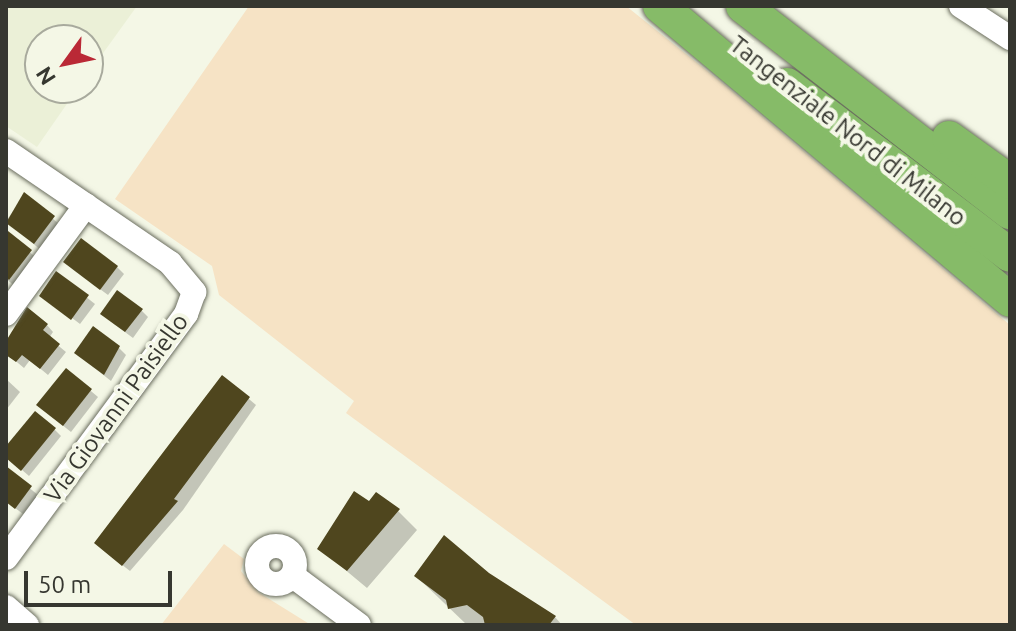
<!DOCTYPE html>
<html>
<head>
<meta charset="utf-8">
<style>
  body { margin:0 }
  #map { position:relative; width:1016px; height:631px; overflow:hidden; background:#f4f7e6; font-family:Ubuntu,sans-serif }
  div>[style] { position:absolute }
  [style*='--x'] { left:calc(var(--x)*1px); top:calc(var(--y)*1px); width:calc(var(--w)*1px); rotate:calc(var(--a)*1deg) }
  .built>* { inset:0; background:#ebf0d7 }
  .green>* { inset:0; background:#f6e3c5 }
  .shadow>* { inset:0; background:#0003 }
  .building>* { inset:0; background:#4f461e }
  .roads { filter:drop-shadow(0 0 2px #6b6e5f) drop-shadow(0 0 2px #6b6e5f) }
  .minor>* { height:24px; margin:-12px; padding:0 12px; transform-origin:12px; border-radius:12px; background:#fff }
  .minor>.ring { margin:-12px; padding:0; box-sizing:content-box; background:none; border:24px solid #fff; border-radius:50% }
  .highway>* { height:34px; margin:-17px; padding:0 17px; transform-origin:17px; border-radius:17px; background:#86bb68 }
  span { translate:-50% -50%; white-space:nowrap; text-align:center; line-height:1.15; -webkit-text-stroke:8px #f4f7e6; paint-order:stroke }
  .street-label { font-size:24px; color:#363730 }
  .frame { position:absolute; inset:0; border:8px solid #363730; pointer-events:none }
  .north { position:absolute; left:24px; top:24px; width:80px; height:80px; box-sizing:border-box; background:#f4f7e6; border:2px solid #a8aa9d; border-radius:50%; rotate:237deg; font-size:22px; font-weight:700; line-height:32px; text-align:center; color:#363730 }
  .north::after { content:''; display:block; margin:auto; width:28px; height:36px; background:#ba2936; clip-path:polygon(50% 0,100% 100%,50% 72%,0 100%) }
  .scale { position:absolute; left:24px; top:571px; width:148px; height:36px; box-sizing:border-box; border:4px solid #363730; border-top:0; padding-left:10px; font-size:24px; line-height:28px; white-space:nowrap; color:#363730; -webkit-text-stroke:6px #f4f7e6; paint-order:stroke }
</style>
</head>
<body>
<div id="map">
  <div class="built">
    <i style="clip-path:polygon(6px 6px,137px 6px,88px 74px,88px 40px,40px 40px,40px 88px,78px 88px,37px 147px,6px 126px)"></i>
  </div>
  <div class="green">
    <i style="clip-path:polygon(249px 6px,626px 6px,725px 85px,1010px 325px,1010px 625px,636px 625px,346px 413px,354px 401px,219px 295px,212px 266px,115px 199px)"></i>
    <i style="clip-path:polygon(224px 544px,244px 559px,241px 571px,258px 592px,311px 625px,161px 625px)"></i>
  </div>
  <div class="shadow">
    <i style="clip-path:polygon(25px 195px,73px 236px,54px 261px,6px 221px)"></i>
    <i style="clip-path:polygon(8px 233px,50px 270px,29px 297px,6px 279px)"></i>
    <i style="clip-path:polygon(117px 267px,124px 274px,108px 295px,73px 269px)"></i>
    <i style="clip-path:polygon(57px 274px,95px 304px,80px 324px,46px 298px)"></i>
    <i style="clip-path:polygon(141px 310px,148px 317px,133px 338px,110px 321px)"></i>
    <i style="clip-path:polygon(47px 325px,53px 332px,49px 338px,66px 352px,48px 375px,30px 360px,24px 368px,6px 353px,6px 343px)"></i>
    <i style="clip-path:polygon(119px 348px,126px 355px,111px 381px,83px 359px)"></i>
    <i style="clip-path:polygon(66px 370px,98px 397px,71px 432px,46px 412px)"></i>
    <i style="clip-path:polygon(223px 377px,256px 405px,183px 510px,130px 571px,103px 550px)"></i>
    <i style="clip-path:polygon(6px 379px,20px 392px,6px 410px)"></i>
    <i style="clip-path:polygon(54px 429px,61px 436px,29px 476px,6px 456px,6px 450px)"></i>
    <i style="clip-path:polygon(6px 469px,38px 495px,23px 514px,6px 501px)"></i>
    <i style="clip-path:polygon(355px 493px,369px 504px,398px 511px,417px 530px,367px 588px,319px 548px)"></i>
    <i style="clip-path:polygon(488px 575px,555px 617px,562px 625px,467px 625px,416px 576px)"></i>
  </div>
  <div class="building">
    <i style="clip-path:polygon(24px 192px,55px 216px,34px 244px,6px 223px)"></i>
    <i style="clip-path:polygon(8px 231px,32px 250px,9px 280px,6px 277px)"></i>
    <i style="clip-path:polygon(81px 238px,118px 266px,100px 290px,63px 262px)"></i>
    <i style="clip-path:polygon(56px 271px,89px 295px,71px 320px,39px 296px)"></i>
    <i style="clip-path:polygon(117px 290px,143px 309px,125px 332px,100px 314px)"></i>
    <i style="clip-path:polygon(27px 307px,48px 324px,43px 330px,60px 344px,40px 369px,22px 355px,16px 362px,6px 355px,6px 341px)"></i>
    <i style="clip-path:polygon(93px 326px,120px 346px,104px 375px,74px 353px)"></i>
    <i style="clip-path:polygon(66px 368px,92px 389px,63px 426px,36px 405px)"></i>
    <i style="clip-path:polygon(222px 375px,250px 397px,174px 499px,178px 501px,122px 566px,94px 543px)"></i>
    <i style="clip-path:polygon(35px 411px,56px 428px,21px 471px,6px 458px,6px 446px)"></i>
    <i style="clip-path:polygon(6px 466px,32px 486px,15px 509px,6px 502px)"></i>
    <i style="clip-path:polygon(354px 491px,369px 501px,376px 492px,400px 509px,347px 571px,317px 549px)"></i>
    <i style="clip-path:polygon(444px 535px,489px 573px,556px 616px,549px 625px,485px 625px,483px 617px,467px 605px,448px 609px,446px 600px,414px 576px)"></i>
  </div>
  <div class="roads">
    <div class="minor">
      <i style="--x:961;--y:6;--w:59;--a:33.1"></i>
      <i style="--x:6;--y:151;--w:199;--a:34.3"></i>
      <i style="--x:170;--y:263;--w:38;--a:50"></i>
      <i style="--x:194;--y:292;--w:23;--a:110"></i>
      <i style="--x:186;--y:314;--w:303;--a:126.4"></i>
      <i style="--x:6;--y:314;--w:135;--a:-53.7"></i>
      <i class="ring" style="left:257px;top:546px;width:14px;height:14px"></i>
      <i style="--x:294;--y:572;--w:4;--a:104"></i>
      <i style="--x:293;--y:576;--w:82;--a:36.6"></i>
      <i style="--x:6;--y:607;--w:28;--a:41"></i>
    </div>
    <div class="highway">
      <i style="--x:660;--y:6;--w:457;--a:40"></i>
      <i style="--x:743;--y:6;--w:337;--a:37.7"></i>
      <i style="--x:787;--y:85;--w:280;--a:37.3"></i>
      <i style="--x:949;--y:138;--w:75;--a:35.8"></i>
    </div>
  </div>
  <div class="street-label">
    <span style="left:848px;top:131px;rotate:38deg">Tangenziale Nord di Milano</span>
    <span style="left:116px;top:408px;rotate:-54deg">Via Giovanni Paisiello</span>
  </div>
  <div class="frame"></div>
  <div class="north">N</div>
  <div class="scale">50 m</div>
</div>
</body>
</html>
